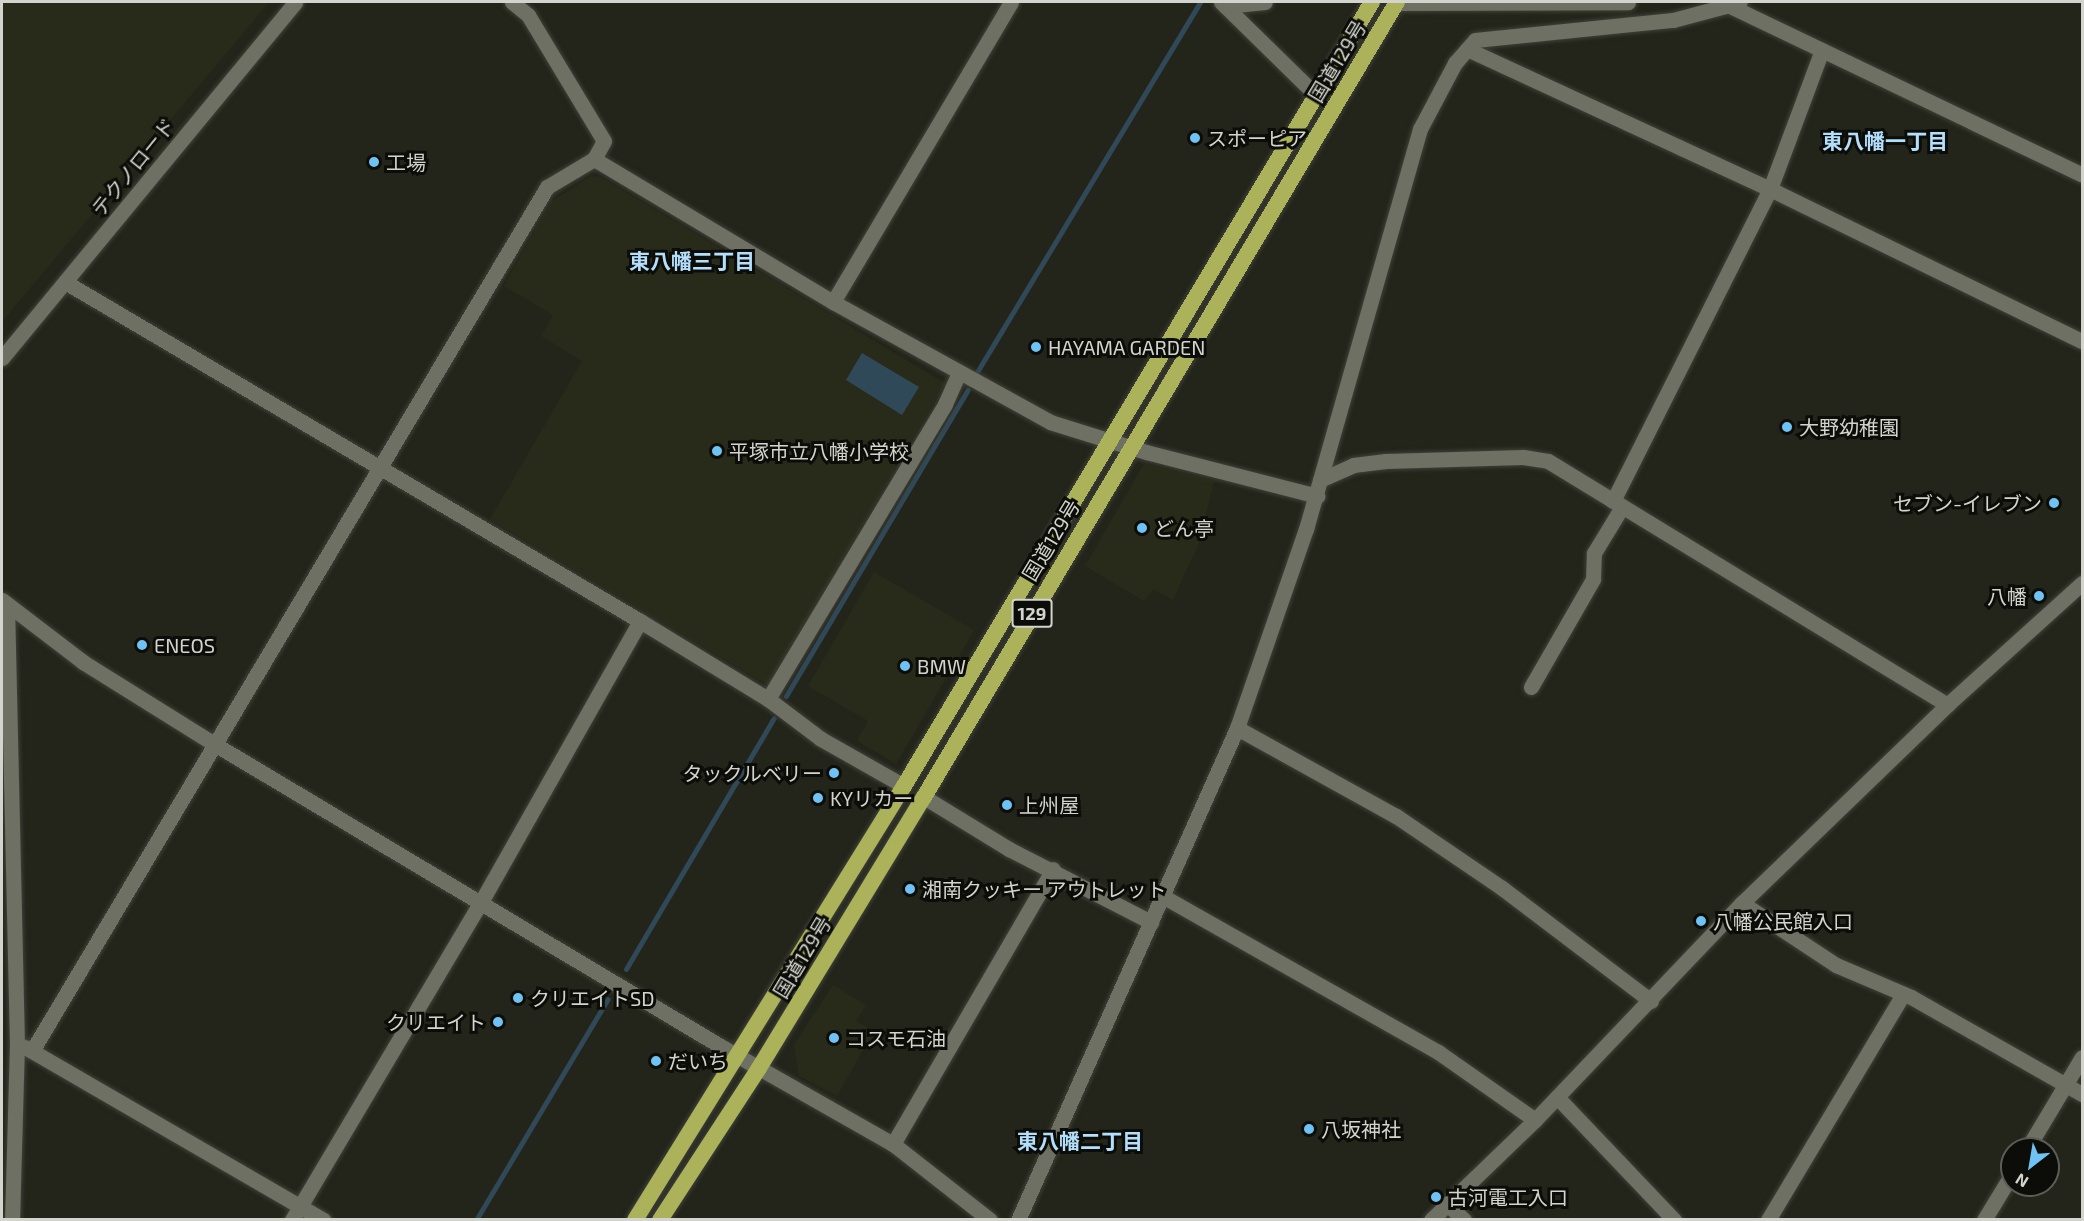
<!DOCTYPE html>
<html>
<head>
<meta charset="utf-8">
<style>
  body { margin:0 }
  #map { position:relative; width:2084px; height:1221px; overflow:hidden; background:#23241a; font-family:"Exo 2","Noto Sans JP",sans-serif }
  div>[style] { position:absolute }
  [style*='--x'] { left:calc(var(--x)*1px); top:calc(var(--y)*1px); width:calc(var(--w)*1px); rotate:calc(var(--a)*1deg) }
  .built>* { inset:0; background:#292b1a }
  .water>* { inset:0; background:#304959 }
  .stream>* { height:5px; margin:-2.5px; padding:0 2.5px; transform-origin:2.5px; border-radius:2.5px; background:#304959 }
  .roads { filter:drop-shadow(0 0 2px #404139) drop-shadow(0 0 2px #404139) }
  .minor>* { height:15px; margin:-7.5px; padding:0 7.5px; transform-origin:7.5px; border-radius:7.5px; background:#6f7064 }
  .tertiary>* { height:15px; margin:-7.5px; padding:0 7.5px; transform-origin:7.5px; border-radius:7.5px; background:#6f7064 }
  .trunk>* { height:16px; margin:-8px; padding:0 8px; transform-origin:8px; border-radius:8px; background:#abb25a }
  .dots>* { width:16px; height:16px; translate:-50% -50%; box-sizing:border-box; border:3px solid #0c0d08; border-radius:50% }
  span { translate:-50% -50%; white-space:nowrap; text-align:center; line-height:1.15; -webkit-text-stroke:6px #0c0d08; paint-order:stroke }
  .shield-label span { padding:2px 4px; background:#0c0d08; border:2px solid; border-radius:4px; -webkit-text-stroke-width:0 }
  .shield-label { font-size:18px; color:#d3d4cd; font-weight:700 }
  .street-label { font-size:20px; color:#d3d4cd }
  .poi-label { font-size:20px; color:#d3d4cd }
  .left { translate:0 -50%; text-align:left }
  .right { translate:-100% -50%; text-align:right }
  .neighbourhood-label { font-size:21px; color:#b4dffc; font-weight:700 }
  .frame { position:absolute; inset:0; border:3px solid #d3d4cd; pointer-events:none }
  .north { position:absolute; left:2000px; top:1137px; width:60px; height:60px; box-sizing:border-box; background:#0c0d08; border:2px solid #5c5d57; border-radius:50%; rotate:211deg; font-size:16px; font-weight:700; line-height:24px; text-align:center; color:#d3d4cd }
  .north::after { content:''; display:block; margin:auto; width:21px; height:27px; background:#6fc2f4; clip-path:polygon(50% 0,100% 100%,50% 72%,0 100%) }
</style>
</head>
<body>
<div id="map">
  <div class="built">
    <i style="clip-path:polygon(2px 2px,269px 2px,2px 322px)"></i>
    <i style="clip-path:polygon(591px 176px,600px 177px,945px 383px,768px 685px,490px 519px,582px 361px,541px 336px,553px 315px,504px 286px,551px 202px)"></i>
    <i style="clip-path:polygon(1144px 464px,1214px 481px,1199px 543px,1173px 600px,1153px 589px,1144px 601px,1085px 566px)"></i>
    <i style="clip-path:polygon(874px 572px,974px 630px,896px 764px,857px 741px,868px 721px,808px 686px)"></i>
    <i style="clip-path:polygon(833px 985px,866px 1005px,856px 1021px,874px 1031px,837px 1096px,799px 1076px,794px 1045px)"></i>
  </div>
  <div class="water">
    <i style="clip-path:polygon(862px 353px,919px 387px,902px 415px,846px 380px)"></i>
  </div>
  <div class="stream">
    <i style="--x:977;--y:372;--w:432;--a:-58.9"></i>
    <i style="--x:786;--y:696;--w:356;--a:-59.3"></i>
    <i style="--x:626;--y:969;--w:291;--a:-59.5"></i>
    <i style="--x:476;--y:1220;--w:257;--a:-59.2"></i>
  </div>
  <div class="roads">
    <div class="minor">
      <i style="--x:512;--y:2;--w:21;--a:39"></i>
      <i style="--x:528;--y:15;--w:147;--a:58.9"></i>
      <i style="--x:604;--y:141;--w:21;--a:119"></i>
      <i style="--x:594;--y:159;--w:279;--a:30.9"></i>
      <i style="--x:833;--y:302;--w:248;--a:28.9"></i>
      <i style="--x:1050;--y:422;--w:101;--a:17.4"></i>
      <i style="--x:1146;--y:452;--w:177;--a:14.4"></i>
      <i style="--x:1221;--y:2;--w:132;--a:44.4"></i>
      <i style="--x:1396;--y:3;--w:232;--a:-0.2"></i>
      <i style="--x:1225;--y:6;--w:40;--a:-5.7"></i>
      <i style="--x:1730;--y:6;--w:390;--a:25.6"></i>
      <i style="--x:1467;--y:49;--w:334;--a:24.8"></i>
      <i style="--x:1770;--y:189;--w:347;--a:26"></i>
      <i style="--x:65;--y:282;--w:667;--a:30.52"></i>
      <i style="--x:640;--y:621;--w:150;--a:31.4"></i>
      <i style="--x:768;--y:699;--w:66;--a:37"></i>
      <i style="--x:821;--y:739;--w:95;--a:29.5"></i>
      <i style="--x:833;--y:302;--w:349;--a:-59.3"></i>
      <i style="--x:1320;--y:480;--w:36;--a:-24"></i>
      <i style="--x:1353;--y:465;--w:33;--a:-7"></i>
      <i style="--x:1386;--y:461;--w:137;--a:-1.7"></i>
      <i style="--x:1523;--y:457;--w:25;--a:9"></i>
      <i style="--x:1548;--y:461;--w:468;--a:31.4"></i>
      <i style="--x:1613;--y:501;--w:349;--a:-63.3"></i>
      <i style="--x:1770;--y:189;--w:148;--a:-69.5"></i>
      <i style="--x:7;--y:604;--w:439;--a:88.7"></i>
      <i style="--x:17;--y:1043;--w:177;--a:91.6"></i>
      <i style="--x:1531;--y:687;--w:125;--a:-60.1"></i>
      <i style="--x:1593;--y:579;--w:26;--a:-88"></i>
      <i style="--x:1594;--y:553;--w:54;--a:-58.7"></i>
      <i style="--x:768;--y:699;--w:344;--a:-59"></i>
      <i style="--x:945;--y:404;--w:35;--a:-66"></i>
      <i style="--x:1237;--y:728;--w:182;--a:29"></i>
      <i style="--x:1396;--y:816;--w:128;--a:34.2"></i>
      <i style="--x:1502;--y:888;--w:187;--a:37.2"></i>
      <i style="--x:924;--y:797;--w:100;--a:31.5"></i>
      <i style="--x:1009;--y:849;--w:160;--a:27.2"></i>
      <i style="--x:1164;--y:897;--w:315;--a:29.5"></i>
      <i style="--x:1438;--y:1052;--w:118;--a:35"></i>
      <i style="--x:1742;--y:903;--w:113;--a:33.4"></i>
      <i style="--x:1836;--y:965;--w:82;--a:23.1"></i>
      <i style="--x:1911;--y:997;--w:197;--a:29.6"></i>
      <i style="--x:25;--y:1047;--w:345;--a:30.1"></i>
      <i style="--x:32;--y:1051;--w:1006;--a:-59.2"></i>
      <i style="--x:547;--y:187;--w:55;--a:-30.8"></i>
      <i style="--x:893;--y:1144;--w:318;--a:-59.8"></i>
      <i style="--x:2027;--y:1149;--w:107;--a:-59.1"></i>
      <i style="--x:1447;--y:1204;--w:23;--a:43"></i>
      <i style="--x:292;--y:1220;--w:370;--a:-59.3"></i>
      <i style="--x:481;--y:902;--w:323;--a:-60.5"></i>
      <i style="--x:1018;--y:1220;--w:539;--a:-66.01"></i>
      <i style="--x:1237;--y:728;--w:211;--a:-70.9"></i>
      <i style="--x:1306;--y:529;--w:416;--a:-74.1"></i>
      <i style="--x:1420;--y:129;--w:75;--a:-62.1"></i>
      <i style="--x:1455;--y:63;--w:30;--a:-49"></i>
      <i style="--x:1475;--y:40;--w:199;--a:-5.8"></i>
      <i style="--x:1673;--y:20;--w:69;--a:-15"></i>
      <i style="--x:1768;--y:1220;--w:263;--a:-59.1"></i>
      <i style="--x:1984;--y:1220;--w:54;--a:-58.7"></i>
    </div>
    <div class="tertiary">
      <i style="--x:2;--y:358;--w:461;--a:-50.5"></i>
      <i style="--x:2;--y:600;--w:102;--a:37.4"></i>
      <i style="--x:83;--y:662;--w:157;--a:32"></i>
      <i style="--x:216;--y:745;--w:589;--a:30.83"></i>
      <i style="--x:722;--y:1047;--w:197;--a:29.6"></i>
      <i style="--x:893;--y:1144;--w:123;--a:38.1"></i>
      <i style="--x:1557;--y:1097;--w:170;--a:46.4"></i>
      <i style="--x:1431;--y:1220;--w:144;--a:-43.9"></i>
      <i style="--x:1535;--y:1120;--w:300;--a:-46.4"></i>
      <i style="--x:1742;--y:903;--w:285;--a:-44"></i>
      <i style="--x:1947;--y:705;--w:182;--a:-42.1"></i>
    </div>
    <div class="trunk">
      <i style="--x:635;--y:1220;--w:511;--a:-58.21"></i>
      <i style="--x:904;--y:786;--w:913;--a:-59.17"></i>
      <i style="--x:660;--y:1220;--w:181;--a:-56.9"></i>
      <i style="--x:759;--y:1068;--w:317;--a:-58.7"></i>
      <i style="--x:924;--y:797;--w:925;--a:-59.25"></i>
    </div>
  </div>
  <div class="dots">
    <i style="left:1195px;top:138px;background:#6fc2f4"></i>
    <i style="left:374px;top:162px;background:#6fc2f4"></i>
    <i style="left:1036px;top:347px;background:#6fc2f4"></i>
    <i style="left:1787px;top:427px;background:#6fc2f4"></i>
    <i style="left:717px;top:451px;background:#6fc2f4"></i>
    <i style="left:2054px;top:503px;background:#6fc2f4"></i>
    <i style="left:1142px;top:528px;background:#6fc2f4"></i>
    <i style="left:2039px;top:596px;background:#6fc2f4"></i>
    <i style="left:142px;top:645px;background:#6fc2f4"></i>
    <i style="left:905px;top:666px;background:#6fc2f4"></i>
    <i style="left:834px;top:773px;background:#6fc2f4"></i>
    <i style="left:818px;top:798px;background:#6fc2f4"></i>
    <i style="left:1007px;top:805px;background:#6fc2f4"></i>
    <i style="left:910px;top:889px;background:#6fc2f4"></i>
    <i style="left:1701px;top:921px;background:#6fc2f4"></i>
    <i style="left:518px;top:998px;background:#6fc2f4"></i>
    <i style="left:498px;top:1022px;background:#6fc2f4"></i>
    <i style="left:834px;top:1038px;background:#6fc2f4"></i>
    <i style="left:656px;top:1061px;background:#6fc2f4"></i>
    <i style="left:1309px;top:1129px;background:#6fc2f4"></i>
    <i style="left:1436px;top:1197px;background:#6fc2f4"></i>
  </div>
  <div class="shield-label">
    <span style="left:1032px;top:613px">129</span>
  </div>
  <div class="street-label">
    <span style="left:1337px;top:61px;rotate:-59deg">国道129号</span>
    <span style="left:133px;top:167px;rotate:-51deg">テクノロード</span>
    <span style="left:1051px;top:540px;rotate:-59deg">国道129号</span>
    <span style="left:802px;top:957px;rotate:-59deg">国道129号</span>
  </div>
  <div class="poi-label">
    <span class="left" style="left:1207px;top:138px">スポーピア</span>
    <span class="left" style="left:386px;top:162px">工場</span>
    <span class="left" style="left:1048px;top:347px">HAYAMA GARDEN</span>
    <span class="left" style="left:1799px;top:427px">大野幼稚園</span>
    <span class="left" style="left:729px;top:451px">平塚市立八幡小学校</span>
    <span class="right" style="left:2042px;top:503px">セブン-イレブン</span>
    <span class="left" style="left:1154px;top:528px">どん亭</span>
    <span class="right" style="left:2027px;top:596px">八幡</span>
    <span class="left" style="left:154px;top:645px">ENEOS</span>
    <span class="left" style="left:917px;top:666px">BMW</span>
    <span class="right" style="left:822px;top:773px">タックルベリー</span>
    <span class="left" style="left:830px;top:798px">KYリカー</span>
    <span class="left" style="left:1019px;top:805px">上州屋</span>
    <span class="left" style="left:922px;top:889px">湘南クッキー アウトレット</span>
    <span class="left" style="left:1713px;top:921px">八幡公民館入口</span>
    <span class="left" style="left:530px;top:998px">クリエイトSD</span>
    <span class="right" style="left:486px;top:1022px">クリエイト</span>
    <span class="left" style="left:846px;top:1038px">コスモ石油</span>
    <span class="left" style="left:668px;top:1061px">だいち</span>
    <span class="left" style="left:1321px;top:1129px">八坂神社</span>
    <span class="left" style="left:1448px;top:1197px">古河電工入口</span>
  </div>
  <div class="neighbourhood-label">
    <span style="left:1885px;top:141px">東八幡一丁目</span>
    <span style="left:692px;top:261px">東八幡三丁目</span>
    <span style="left:1080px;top:1141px">東八幡二丁目</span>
  </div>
  <div class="frame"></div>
  <div class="north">N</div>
</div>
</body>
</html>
